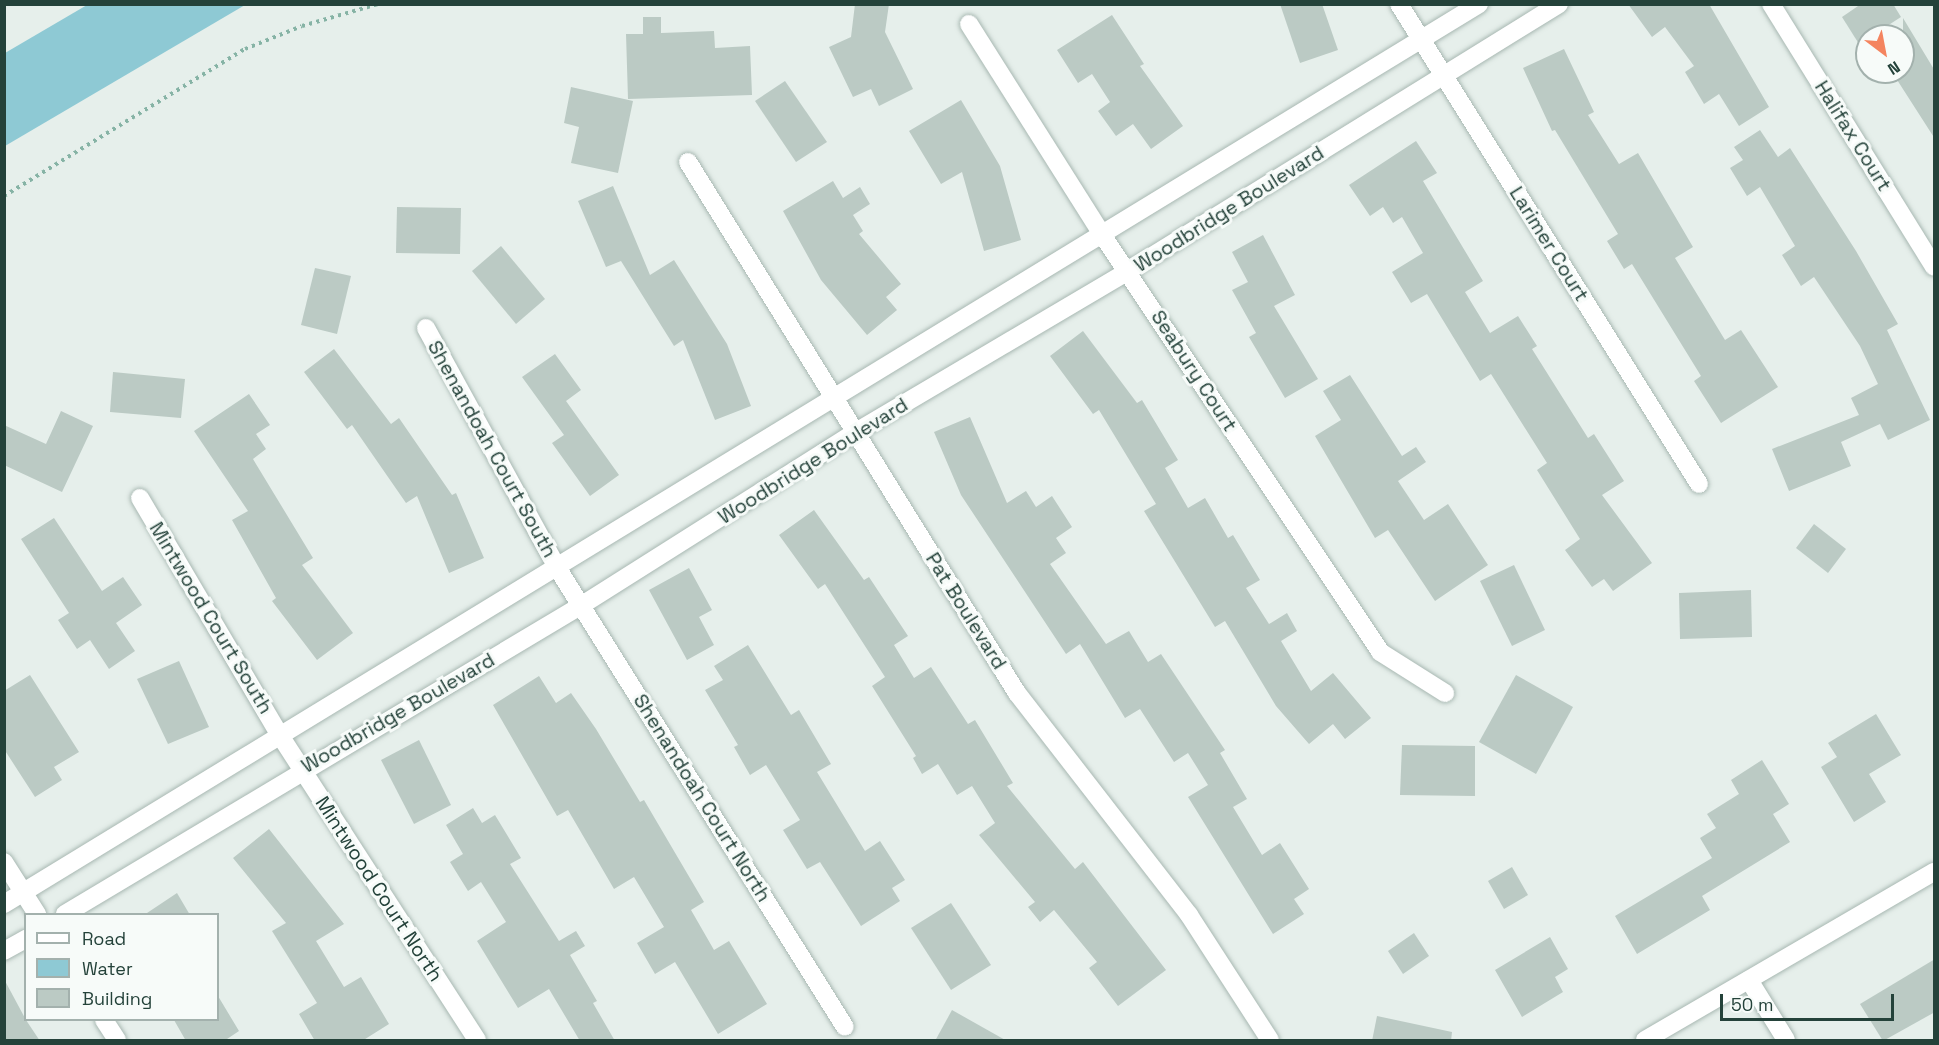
<!DOCTYPE html>
<html>
<head>
<meta charset="utf-8">
<style>
  body { margin:0 }
  #map { position:relative; width:1939px; height:1045px; overflow:hidden; background:#e6efeb; font-family:"Space Grotesk",sans-serif }
  div>[style] { position:absolute }
  [style*='--x'] { left:calc(var(--x)*1px); top:calc(var(--y)*1px); width:calc(var(--w)*1px); rotate:calc(var(--a)*1deg) }
  .water>* { inset:0; background:#8ec9d4 }
  .building>* { inset:0; background:#bbcac4 }
  .path>* { height:4px; margin-top:-2px; transform-origin:0; background:repeating-linear-gradient(90deg,#86b3a5 0 3px,transparent 0 7.5px) }
  .roads { filter:drop-shadow(0 0 2px #a8b8b2) drop-shadow(0 0 2px #a8b8b2) }
  .minor>* { height:18px; margin:-9px; padding:0 9px; transform-origin:9px; border-radius:9px; background:#fff }
  span { translate:-50% -50%; white-space:nowrap; text-align:center; line-height:1.15; -webkit-text-stroke:6px #f7fbf9; paint-order:stroke }
  .street-label { font-size:20px; color:#24423a }
  .frame { position:absolute; inset:0; border:6px solid #24423a; pointer-events:none }
  .legend { position:absolute; left:24px; top:913px; width:195px; height:108px; box-sizing:border-box; background:#f7fbf9; border:2px solid #a3b1ad; margin:0; padding:8px 10px; list-style:none; font-size:18px; color:#24423a }
  .legend li { display:flex; align-items:center; gap:12px; height:30px }
  .legend b { width:30px; border:2px solid #a3b1ad }
  .north { position:absolute; left:1855px; top:24px; width:60px; height:60px; box-sizing:border-box; background:#f7fbf9; border:2px solid #a3b1ad; border-radius:50%; rotate:148deg; font-size:16px; font-weight:700; line-height:24px; text-align:center; color:#24423a }
  .north::after { content:''; display:block; margin:auto; width:21px; height:27px; background:#f4845f; clip-path:polygon(50% 0,100% 100%,50% 72%,0 100%) }
  .scale { position:absolute; left:1720px; top:994px; width:174px; height:27px; box-sizing:border-box; border:3px solid #24423a; border-top:0; padding-left:8px; font-size:18px; line-height:21px; white-space:nowrap; color:#24423a; -webkit-text-stroke:4px #f7fbf9; paint-order:stroke }
</style>
</head>
<body>
<div id="map">
  <div class="water">
    <i style="clip-path:polygon(87px 5px,245px 5px,5px 146px,5px 53px)"></i>
  </div>
  <div class="building">
    <i style="clip-path:polygon(855px 4px,889px 4px,885px 32px,913px 89px,879px 106px,871px 89px,853px 97px,829px 47px,851px 37px)"></i>
    <i style="clip-path:polygon(1280px 4px,1322px 4px,1338px 50px,1300px 63px)"></i>
    <i style="clip-path:polygon(1628px 4px,1709px 4px,1769px 107px,1739px 126px,1719px 94px,1704px 104px,1685px 72px,1694px 66px,1665px 27px,1652px 37px)"></i>
    <i style="clip-path:polygon(1861px 4px,1893px 4px,1901px 17px,1859px 44px,1842px 17px)"></i>
    <i style="clip-path:polygon(1112px 15px,1144px 64px,1140px 66px,1183px 126px,1151px 149px,1133px 124px,1116px 136px,1098px 111px,1110px 102px,1092px 74px,1078px 83px,1057px 50px)"></i>
    <i style="clip-path:polygon(643px 17px,661px 17px,661px 33px,714px 31px,715px 48px,750px 46px,752px 95px,628px 99px,626px 34px,643px 34px)"></i>
    <i style="clip-path:polygon(1903px 18px,1935px 71px,1935px 139px,1892px 72px,1903px 72px)"></i>
    <i style="clip-path:polygon(1564px 49px,1594px 112px,1588px 115px,1619px 164px,1638px 153px,1693px 247px,1675px 258px,1725px 340px,1741px 330px,1778px 387px,1721px 423px,1694px 381px,1701px 376px,1632px 264px,1624px 269px,1607px 241px,1618px 234px,1555px 130px,1552px 131px,1523px 68px)"></i>
    <i style="clip-path:polygon(785px 81px,827px 142px,796px 162px,755px 101px)"></i>
    <i style="clip-path:polygon(571px 87px,633px 101px,618px 173px,571px 163px,579px 127px,564px 123px)"></i>
    <i style="clip-path:polygon(961px 100px,1000px 166px,1021px 240px,984px 251px,962px 172px,941px 184px,909px 131px)"></i>
    <i style="clip-path:polygon(1760px 130px,1778px 157px,1790px 148px,1856px 251px,1898px 324px,1887px 330px,1930px 420px,1888px 440px,1880px 424px,1841px 442px,1851px 466px,1789px 491px,1772px 449px,1859px 415px,1851px 398px,1878px 384px,1860px 346px,1814px 277px,1801px 286px,1782px 255px,1795px 246px,1760px 187px,1747px 196px,1730px 168px,1743px 160px,1734px 147px)"></i>
    <i style="clip-path:polygon(1416px 141px,1437px 173px,1423px 181px,1483px 281px,1465px 292px,1490px 333px,1518px 316px,1537px 346px,1532px 349px,1588px 438px,1594px 434px,1624px 481px,1602px 495px,1652px 563px,1613px 591px,1604px 579px,1592px 587px,1565px 550px,1580px 539px,1537px 470px,1547px 463px,1491px 374px,1480px 381px,1427px 294px,1411px 303px,1392px 272px,1423px 253px,1402px 217px,1393px 223px,1383px 207px,1370px 216px,1349px 185px)"></i>
    <i style="clip-path:polygon(833px 181px,843px 198px,860px 187px,870px 204px,853px 215px,863px 231px,859px 234px,901px 284px,886px 297px,897px 310px,867px 335px,821px 280px,783px 211px)"></i>
    <i style="clip-path:polygon(613px 186px,650px 275px,674px 260px,727px 344px,751px 406px,715px 420px,683px 340px,674px 346px,621px 261px,606px 267px,578px 201px)"></i>
    <i style="clip-path:polygon(397px 207px,461px 208px,460px 254px,396px 253px)"></i>
    <i style="clip-path:polygon(1263px 235px,1295px 295px,1274px 306px,1318px 379px,1285px 398px,1249px 337px,1256px 333px,1232px 290px,1248px 282px,1232px 252px)"></i>
    <i style="clip-path:polygon(501px 246px,545px 299px,516px 324px,472px 271px)"></i>
    <i style="clip-path:polygon(315px 268px,351px 276px,337px 334px,301px 325px)"></i>
    <i style="clip-path:polygon(1083px 331px,1137px 403px,1142px 400px,1178px 460px,1165px 468px,1188px 508px,1205px 498px,1228px 538px,1233px 535px,1260px 580px,1246px 588px,1269px 624px,1287px 613px,1297px 631px,1281px 641px,1311px 691px,1333px 673px,1371px 718px,1345px 739px,1333px 724px,1309px 744px,1276px 706px,1225px 621px,1215px 627px,1144px 511px,1156px 504px,1099px 410px,1093px 414px,1050px 356px)"></i>
    <i style="clip-path:polygon(334px 349px,391px 424px,399px 418px,452px 495px,456px 493px,484px 558px,449px 573px,417px 496px,406px 503px,352px 425px,347px 429px,304px 372px)"></i>
    <i style="clip-path:polygon(555px 354px,581px 390px,566px 401px,619px 475px,590px 496px,552px 443px,564px 435px,522px 377px)"></i>
    <i style="clip-path:polygon(113px 372px,185px 379px,181px 418px,110px 412px)"></i>
    <i style="clip-path:polygon(1350px 375px,1402px 456px,1416px 447px,1426px 462px,1398px 481px,1424px 520px,1448px 504px,1488px 565px,1435px 601px,1388px 530px,1375px 538px,1315px 436px,1341px 420px,1323px 391px)"></i>
    <i style="clip-path:polygon(249px 394px,270px 425px,256px 434px,266px 449px,253px 459px,313px 558px,302px 565px,353px 633px,317px 660px,272px 601px,276px 598px,232px 520px,248px 511px,194px 431px)"></i>
    <i style="clip-path:polygon(61px 411px,93px 426px,62px 492px,4px 465px,4px 425px,46px 444px)"></i>
    <i style="clip-path:polygon(970px 417px,1007px 503px,1026px 491px,1036px 507px,1052px 496px,1072px 527px,1056px 538px,1066px 553px,1050px 564px,1106px 644px,1129px 631px,1148px 662px,1161px 654px,1225px 750px,1220px 753px,1247px 799px,1233px 807px,1262px 855px,1280px 843px,1309px 889px,1294px 899px,1304px 914px,1273px 934px,1188px 797px,1208px 785px,1188px 753px,1174px 762px,1140px 709px,1125px 718px,1080px 644px,1066px 654px,961px 495px,934px 432px)"></i>
    <i style="clip-path:polygon(814px 510px,864px 580px,869px 577px,908px 636px,894px 645px,914px 678px,931px 667px,968px 724px,975px 720px,1013px 783px,1007px 786px,1075px 869px,1083px 862px,1166px 970px,1118px 1006px,1089px 968px,1097px 962px,1054px 910px,1040px 922px,1028px 907px,1035px 902px,979px 835px,995px 823px,972px 786px,957px 795px,938px 764px,922px 774px,913px 758px,916px 756px,872px 686px,885px 677px,825px 584px,818px 589px,779px 535px)"></i>
    <i style="clip-path:polygon(54px 518px,102px 591px,123px 577px,142px 605px,116px 623px,135px 651px,109px 669px,90px 640px,77px 649px,58px 620px,69px 613px,21px 539px)"></i>
    <i style="clip-path:polygon(1814px 524px,1846px 549px,1828px 573px,1796px 548px)"></i>
    <i style="clip-path:polygon(1514px 565px,1545px 630px,1512px 646px,1480px 581px)"></i>
    <i style="clip-path:polygon(689px 568px,712px 610px,699px 617px,714px 645px,687px 660px,649px 590px)"></i>
    <i style="clip-path:polygon(1751px 590px,1752px 637px,1680px 639px,1679px 593px)"></i>
    <i style="clip-path:polygon(748px 645px,791px 715px,799px 710px,831px 764px,817px 772px,865px 851px,880px 841px,905px 880px,892px 888px,900px 901px,861px 926px,820px 862px,807px 869px,783px 830px,800px 820px,766px 765px,750px 775px,734px 747px,738px 745px,705px 690px,723px 680px,714px 666px)"></i>
    <i style="clip-path:polygon(179px 661px,209px 727px,168px 744px,137px 679px)"></i>
    <i style="clip-path:polygon(30px 675px,79px 752px,54px 767px,62px 780px,35px 797px,4px 749px,4px 691px)"></i>
    <i style="clip-path:polygon(1516px 675px,1573px 707px,1536px 774px,1479px 742px)"></i>
    <i style="clip-path:polygon(539px 676px,556px 703px,571px 693px,596px 729px,640px 802px,644px 800px,704px 902px,691px 910px,714px 950px,729px 941px,767px 1004px,718px 1034px,675px 962px,655px 974px,637px 943px,664px 927px,634px 877px,614px 889px,568px 810px,557px 816px,493px 705px)"></i>
    <i style="clip-path:polygon(1876px 714px,1901px 755px,1869px 774px,1886px 802px,1854px 822px,1821px 767px,1837px 757px,1828px 743px)"></i>
    <i style="clip-path:polygon(419px 740px,451px 805px,414px 824px,381px 760px)"></i>
    <i style="clip-path:polygon(1402px 745px,1475px 746px,1475px 796px,1400px 795px)"></i>
    <i style="clip-path:polygon(1762px 760px,1789px 804px,1773px 814px,1790px 842px,1702px 896px,1710px 910px,1637px 954px,1615px 916px,1712px 858px,1700px 838px,1716px 828px,1707px 814px,1739px 794px,1731px 780px)"></i>
    <i style="clip-path:polygon(473px 808px,482px 823px,495px 815px,521px 858px,510px 864px,559px 941px,576px 931px,585px 946px,570px 955px,597px 1001px,593px 1003px,615px 1041px,580px 1041px,549px 989px,518px 1008px,477px 941px,506px 922px,481px 882px,468px 891px,450px 862px,463px 854px,446px 825px)"></i>
    <i style="clip-path:polygon(269px 829px,344px 924px,316px 941px,344px 987px,361px 977px,389px 1024px,362px 1041px,315px 1041px,299px 1014px,317px 1003px,272px 931px,286px 923px,233px 858px)"></i>
    <i style="clip-path:polygon(1512px 867px,1528px 895px,1504px 909px,1488px 881px)"></i>
    <i style="clip-path:polygon(177px 893px,190px 915px,144px 915px)"></i>
    <i style="clip-path:polygon(951px 903px,991px 965px,951px 990px,911px 928px)"></i>
    <i style="clip-path:polygon(1414px 933px,1429px 956px,1403px 974px,1388px 951px)"></i>
    <i style="clip-path:polygon(1550px 937px,1568px 969px,1555px 977px,1563px 992px,1522px 1017px,1495px 970px)"></i>
    <i style="clip-path:polygon(1935px 959px,1935px 1012px,1883px 1041px,1860px 1004px)"></i>
    <i style="clip-path:polygon(4px 979px,26px 1020px,40px 1041px,4px 1041px)"></i>
    <i style="clip-path:polygon(218px 996px,239px 1031px,224px 1041px,186px 1041px,174px 1020px,218px 1020px)"></i>
    <i style="clip-path:polygon(952px 1010px,1007px 1041px,935px 1041px)"></i>
    <i style="clip-path:polygon(1377px 1016px,1452px 1032px,1451px 1041px,1372px 1041px)"></i>
  </div>
  <div class="path">
    <i style="--x:4;--y:196;--w:282;--a:-31.4"></i>
    <i style="--x:245;--y:49;--w:61;--a:-22"></i>
    <i style="--x:302;--y:26;--w:79;--a:-16.1"></i>
  </div>
  <div class="roads">
    <div class="minor">
      <i style="--x:1399;--y:4;--w:566;--a:57.99"></i>
      <i style="--x:1771;--y:4;--w:309;--a:58.2"></i>
      <i style="--x:969;--y:24;--w:251;--a:57.7"></i>
      <i style="--x:1103;--y:236;--w:500;--a:56.3"></i>
      <i style="--x:1380;--y:652;--w:77;--a:32.2"></i>
      <i style="--x:688;--y:162;--w:625;--a:58.22"></i>
      <i style="--x:1017;--y:693;--w:281;--a:52.2"></i>
      <i style="--x:1189;--y:915;--w:149;--a:57.1"></i>
      <i style="--x:426;--y:328;--w:275;--a:61.3"></i>
      <i style="--x:558;--y:569;--w:540;--a:57.93"></i>
      <i style="--x:140;--y:498;--w:277;--a:59.5"></i>
      <i style="--x:281;--y:737;--w:361;--a:57.1"></i>
      <i style="--x:4;--y:862;--w:62;--a:57.6"></i>
      <i style="--x:4;--y:904;--w:1728;--a:-31.39"></i>
      <i style="--x:65;--y:914;--w:602;--a:-30.87"></i>
      <i style="--x:582;--y:605;--w:324;--a:-32.3"></i>
      <i style="--x:856;--y:432;--w:316;--a:-30.6"></i>
      <i style="--x:1128;--y:271;--w:507;--a:-31.78"></i>
      <i style="--x:4;--y:951;--w:25;--a:-29"></i>
      <i style="--x:1749;--y:980;--w:70;--a:58.3"></i>
      <i style="--x:104;--y:1020;--w:24;--a:57"></i>
      <i style="--x:1645;--y:1040;--w:334;--a:-30.2"></i>
    </div>
  </div>
  <div class="street-label">
    <span style="left:1853px;top:136px;rotate:58deg">Halifax Court</span>
    <span style="left:1229px;top:209px;rotate:-32deg">Woodbridge Boulevard</span>
    <span style="left:1549px;top:244px;rotate:58deg">Larimer Court</span>
    <span style="left:1194px;top:371px;rotate:57deg">Seabury Court</span>
    <span style="left:492px;top:449px;rotate:61deg">Shenandoah Court South</span>
    <span style="left:813px;top:461px;rotate:-32deg">Woodbridge Boulevard</span>
    <span style="left:966px;top:611px;rotate:58deg">Pat Boulevard</span>
    <span style="left:211px;top:618px;rotate:59deg">Mintwood Court South</span>
    <span style="left:398px;top:713px;rotate:-30deg">Woodbridge Boulevard</span>
    <span style="left:702px;top:798px;rotate:58deg">Shenandoah Court North</span>
    <span style="left:379px;top:889px;rotate:57deg">Mintwood Court North</span>
  </div>
  <div class="frame"></div>
  <ul class="legend">
  <li><b style="height:8px;background:#fff"></b>Road</li>
  <li><b style="height:16px;background:#8ec9d4"></b>Water</li>
  <li><b style="height:16px;background:#bbcac4"></b>Building</li>
  </ul>
  <div class="north">N</div>
  <div class="scale">50 m</div>
</div>
</body>
</html>
